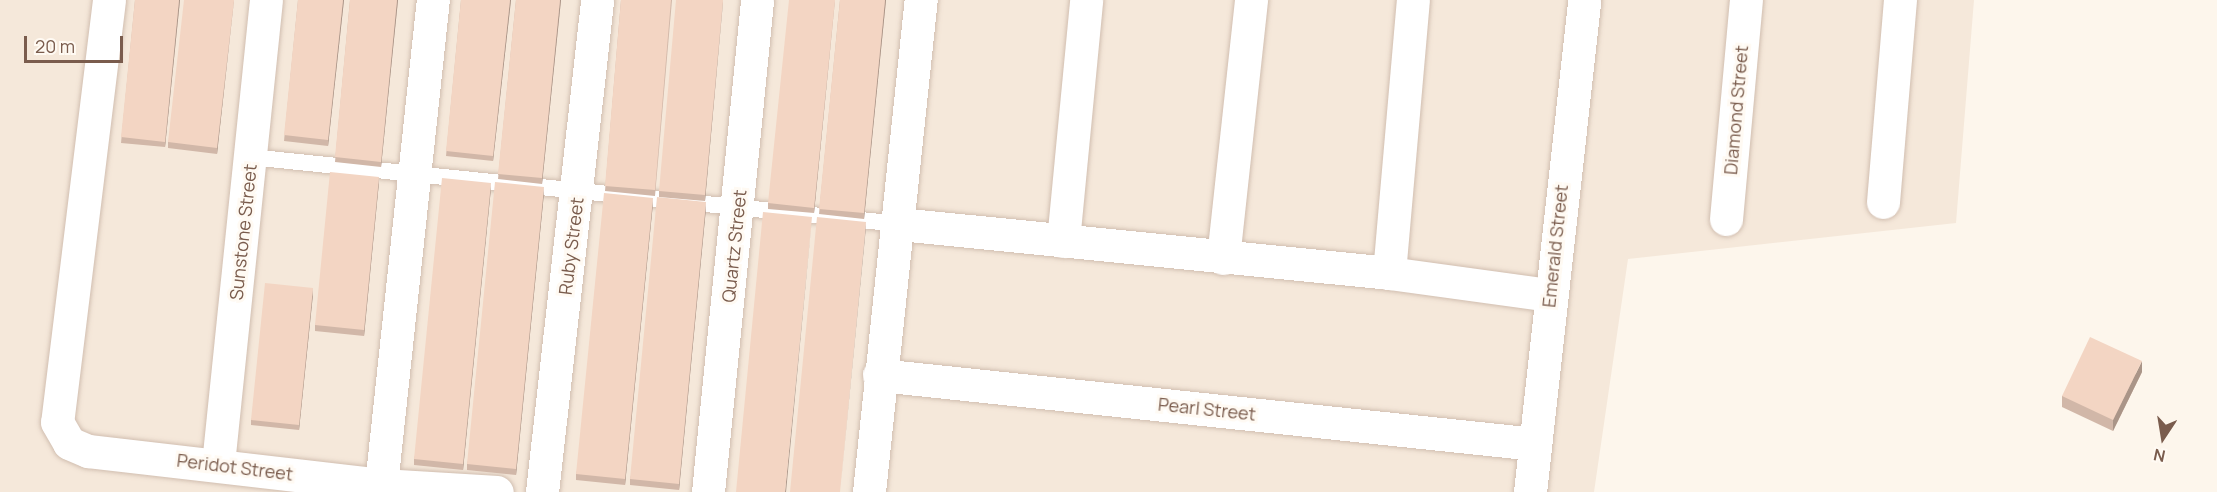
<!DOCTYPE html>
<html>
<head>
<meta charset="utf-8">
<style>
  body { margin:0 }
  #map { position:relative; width:2217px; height:492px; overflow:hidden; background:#fdf6ec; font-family:Manrope,sans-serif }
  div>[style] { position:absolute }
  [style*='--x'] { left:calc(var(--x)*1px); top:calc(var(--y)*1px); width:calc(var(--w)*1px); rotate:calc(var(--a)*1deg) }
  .residential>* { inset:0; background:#f5e8da }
  .roads { filter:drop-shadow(0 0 2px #d1beb0) drop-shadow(0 0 2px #d1beb0) }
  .service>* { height:16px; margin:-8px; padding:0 8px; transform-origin:8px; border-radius:8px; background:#fff }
  .minor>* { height:33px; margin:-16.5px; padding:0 16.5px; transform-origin:16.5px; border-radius:16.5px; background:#fff }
  .wall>* { inset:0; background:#d1b7a8 }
  .shaded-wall>* { inset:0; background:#aa9588 }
  .building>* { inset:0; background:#f3d5c3 }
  span { translate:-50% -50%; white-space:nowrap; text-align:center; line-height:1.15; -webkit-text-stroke:6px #fffaf3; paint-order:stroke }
  .street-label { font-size:18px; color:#7a5c4d }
  .north { position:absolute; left:2133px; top:408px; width:60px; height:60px; -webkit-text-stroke:4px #fffaf3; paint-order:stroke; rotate:192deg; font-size:16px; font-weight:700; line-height:24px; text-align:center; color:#7a5c4d }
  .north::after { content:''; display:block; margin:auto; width:21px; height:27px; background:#7a5c4d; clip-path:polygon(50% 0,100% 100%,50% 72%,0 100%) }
  .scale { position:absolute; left:24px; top:36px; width:99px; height:27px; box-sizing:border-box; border:3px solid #7a5c4d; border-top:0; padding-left:8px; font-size:18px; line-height:21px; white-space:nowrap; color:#7a5c4d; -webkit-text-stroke:4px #fffaf3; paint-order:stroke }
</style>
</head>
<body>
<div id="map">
  <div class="residential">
    <i style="clip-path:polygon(0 0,1974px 0,1956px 223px,1628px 259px,1594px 492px,0 492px)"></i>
  </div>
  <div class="roads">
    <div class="service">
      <i style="--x:250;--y:157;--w:652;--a:5.89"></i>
    </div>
    <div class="minor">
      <i style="--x:109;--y:0;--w:425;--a:97"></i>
      <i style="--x:57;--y:422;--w:24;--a:60"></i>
      <i style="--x:69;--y:443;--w:21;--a:23"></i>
      <i style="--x:88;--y:451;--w:295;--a:6.6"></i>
      <i style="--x:381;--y:485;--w:116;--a:3.5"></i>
      <i style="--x:1883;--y:202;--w:203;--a:-85.2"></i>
      <i style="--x:1726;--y:219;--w:220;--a:-84.8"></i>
      <i style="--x:899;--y:224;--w:492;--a:5.7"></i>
      <i style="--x:1389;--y:273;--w:162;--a:7.8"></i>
      <i style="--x:1063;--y:241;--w:242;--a:-84.5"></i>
      <i style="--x:1223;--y:258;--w:260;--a:-83.8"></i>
      <i style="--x:1389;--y:273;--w:274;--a:-85"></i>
      <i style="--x:879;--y:375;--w:660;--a:6"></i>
      <i style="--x:218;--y:464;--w:466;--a:-84.1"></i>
      <i style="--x:381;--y:485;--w:488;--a:-83.9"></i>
      <i style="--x:542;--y:492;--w:495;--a:-83.6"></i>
      <i style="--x:708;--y:492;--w:494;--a:-84.3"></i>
      <i style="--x:869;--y:492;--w:495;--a:-84"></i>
      <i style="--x:1530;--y:492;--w:495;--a:-83.7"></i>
    </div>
  </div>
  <div class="wall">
    <i style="clip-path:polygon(135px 0,180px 0,165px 147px,121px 143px)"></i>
    <i style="clip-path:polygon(234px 0,217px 154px,168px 148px,168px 142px)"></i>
    <i style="clip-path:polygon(298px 0,344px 0,328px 146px,284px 141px)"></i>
    <i style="clip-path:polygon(350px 0,398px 0,381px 167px,335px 162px)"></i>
    <i style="clip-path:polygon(461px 0,511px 0,493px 161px,446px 156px)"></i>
    <i style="clip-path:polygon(516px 0,561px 0,542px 184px,498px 179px)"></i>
    <i style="clip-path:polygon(621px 0,672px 0,655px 196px,605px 191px)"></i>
    <i style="clip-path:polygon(723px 0,705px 201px,659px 197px,659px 191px)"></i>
    <i style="clip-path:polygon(835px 0,814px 213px,768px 209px,768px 203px)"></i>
    <i style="clip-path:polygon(840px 0,886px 0,864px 219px,819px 214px)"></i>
    <i style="clip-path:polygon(379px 182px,364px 336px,315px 331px,315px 325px)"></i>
    <i style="clip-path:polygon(491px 188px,463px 470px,414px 465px,414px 459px)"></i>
    <i style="clip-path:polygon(544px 193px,516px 475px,467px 470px,467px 464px)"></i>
    <i style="clip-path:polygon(653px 203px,625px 485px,576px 480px,576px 474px)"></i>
    <i style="clip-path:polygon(706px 208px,679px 490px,630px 485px,630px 479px)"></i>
    <i style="clip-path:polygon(313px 294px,299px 430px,251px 425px,251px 420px)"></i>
    <i style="clip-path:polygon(2142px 372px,2113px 431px,2062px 407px,2062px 396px)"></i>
  </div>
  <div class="shaded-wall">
    <i style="clip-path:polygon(179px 0,180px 0,165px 147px,165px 142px)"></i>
    <i style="clip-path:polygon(234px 0,217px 154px,217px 148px)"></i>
    <i style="clip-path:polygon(343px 0,344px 0,328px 146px,328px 140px)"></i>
    <i style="clip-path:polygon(397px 0,398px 0,381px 167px,381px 162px)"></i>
    <i style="clip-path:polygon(510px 0,511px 0,493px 161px,493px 156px)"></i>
    <i style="clip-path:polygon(560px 0,561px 0,542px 184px,542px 178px)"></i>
    <i style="clip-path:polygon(723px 0,723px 2px,705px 201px,705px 195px)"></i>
    <i style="clip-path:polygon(835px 0,814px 213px,814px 208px)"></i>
    <i style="clip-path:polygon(885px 0,886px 0,864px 219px,864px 213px)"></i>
    <i style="clip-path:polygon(379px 177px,379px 182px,364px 336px,364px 330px)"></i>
    <i style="clip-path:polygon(491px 183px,491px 188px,463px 470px,463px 464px)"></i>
    <i style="clip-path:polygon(544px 187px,544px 193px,516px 475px,516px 469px)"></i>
    <i style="clip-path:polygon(653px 198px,653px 203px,625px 485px,625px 479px)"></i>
    <i style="clip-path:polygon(706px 202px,706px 208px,679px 490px,679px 484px)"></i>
    <i style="clip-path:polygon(812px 217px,786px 492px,785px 492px)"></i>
    <i style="clip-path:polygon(866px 222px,866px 227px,840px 492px)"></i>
    <i style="clip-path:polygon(313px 288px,313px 294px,299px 430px,299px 425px)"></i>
    <i style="clip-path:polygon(2142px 361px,2142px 372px,2113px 431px,2113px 420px)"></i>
  </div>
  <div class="building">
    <i style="clip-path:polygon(135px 0,179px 0,165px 142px,121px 137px)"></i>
    <i style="clip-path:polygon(184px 0,234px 0,217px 148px,168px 142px)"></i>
    <i style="clip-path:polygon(298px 0,343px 0,328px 140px,284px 135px)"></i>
    <i style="clip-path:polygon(350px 0,397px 0,381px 162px,335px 157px)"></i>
    <i style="clip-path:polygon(461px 0,510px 0,493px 156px,446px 151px)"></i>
    <i style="clip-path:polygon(516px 0,560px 0,542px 178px,498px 174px)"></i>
    <i style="clip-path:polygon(621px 0,671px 0,655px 190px,605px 186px)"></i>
    <i style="clip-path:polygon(676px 0,723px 0,705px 195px,659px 191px)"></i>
    <i style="clip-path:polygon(789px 0,835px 0,814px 208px,768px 203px)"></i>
    <i style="clip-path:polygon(840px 0,885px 0,864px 213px,819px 209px)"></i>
    <i style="clip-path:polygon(330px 172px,379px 177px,364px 330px,315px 325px)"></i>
    <i style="clip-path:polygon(442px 178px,491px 183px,463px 464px,414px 459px)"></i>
    <i style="clip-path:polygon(495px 182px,544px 187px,516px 469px,467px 464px)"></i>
    <i style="clip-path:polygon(604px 193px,653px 198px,625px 479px,576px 474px)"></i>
    <i style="clip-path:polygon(657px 197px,706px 202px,679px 484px,630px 479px)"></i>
    <i style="clip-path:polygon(763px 212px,812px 217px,785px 492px,736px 492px)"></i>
    <i style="clip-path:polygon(817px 217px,866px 222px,840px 492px,790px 492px)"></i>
    <i style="clip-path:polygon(265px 283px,313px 288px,299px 425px,251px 420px)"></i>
    <i style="clip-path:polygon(2090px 337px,2142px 361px,2113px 420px,2062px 396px)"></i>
  </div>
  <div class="street-label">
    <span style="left:1736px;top:110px;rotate:-85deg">Diamond Street</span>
    <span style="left:243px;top:232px;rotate:-84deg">Sunstone Street</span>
    <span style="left:571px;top:246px;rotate:-83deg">Ruby Street</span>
    <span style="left:734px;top:246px;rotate:-84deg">Quartz Street</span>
    <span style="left:1555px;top:246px;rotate:-84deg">Emerald Street</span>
    <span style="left:1207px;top:409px;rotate:6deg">Pearl Street</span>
    <span style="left:235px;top:467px;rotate:7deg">Peridot Street</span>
  </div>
  <div class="north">N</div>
  <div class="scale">20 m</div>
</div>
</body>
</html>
